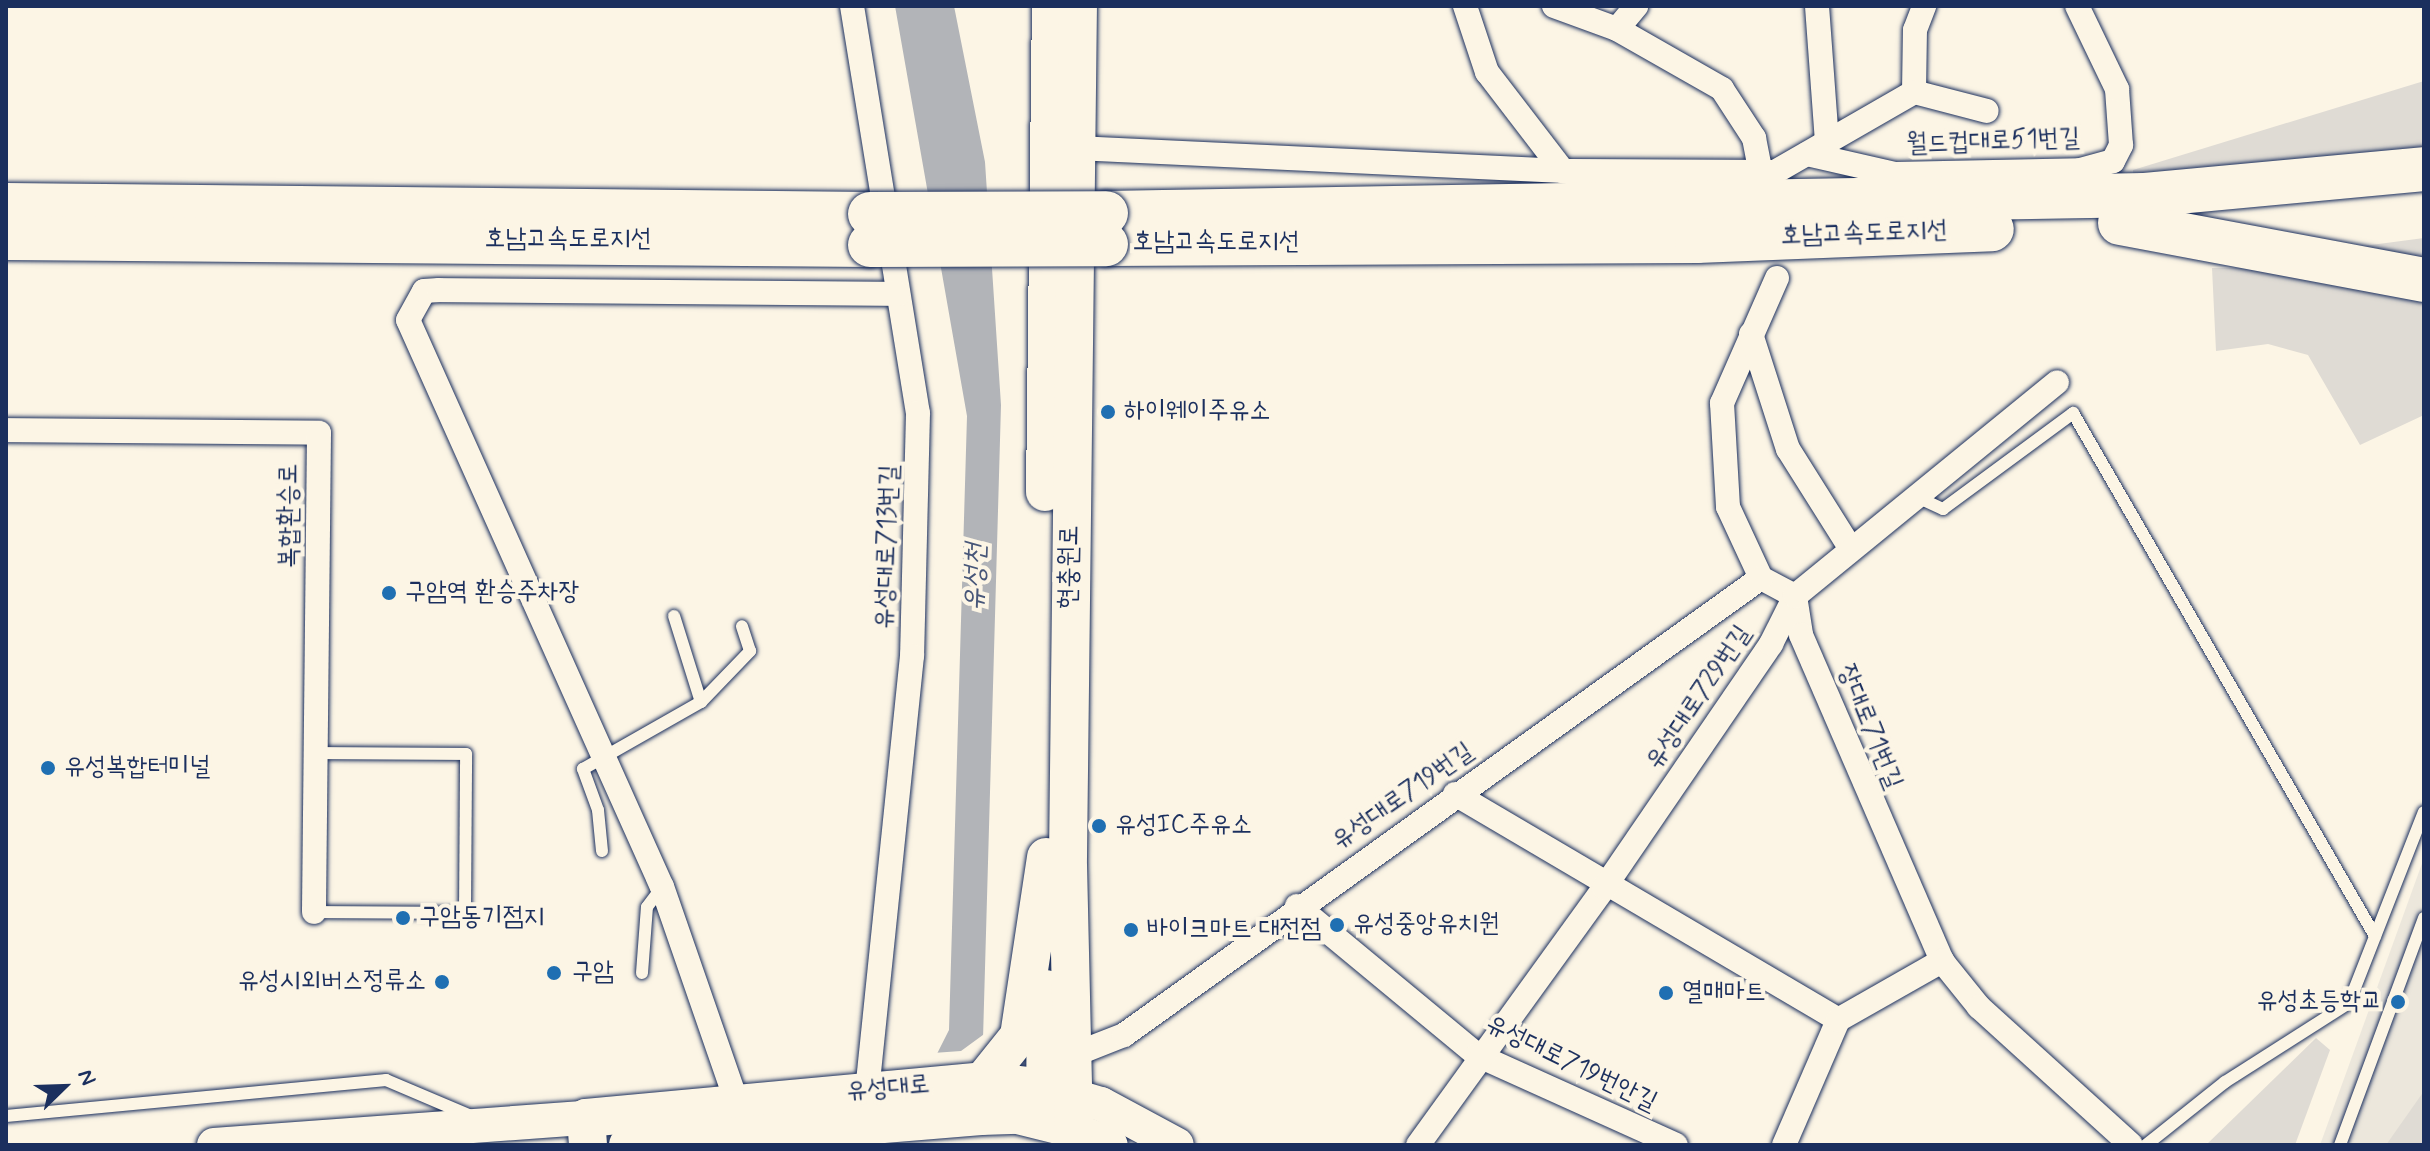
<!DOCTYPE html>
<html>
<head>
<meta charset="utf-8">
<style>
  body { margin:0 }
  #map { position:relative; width:2430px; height:1151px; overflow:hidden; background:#fcf5e5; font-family:Mynerve,"Poor Story",sans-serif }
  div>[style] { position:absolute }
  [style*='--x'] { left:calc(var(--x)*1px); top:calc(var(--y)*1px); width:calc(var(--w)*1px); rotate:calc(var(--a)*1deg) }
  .built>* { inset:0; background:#ece7dc }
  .green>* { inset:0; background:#dfdbd4 }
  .water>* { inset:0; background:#b2b4b8 }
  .pier>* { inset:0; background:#fcf5e5 }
  .roads { filter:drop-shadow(0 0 2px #1b2f5e) drop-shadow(0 0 2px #1b2f5e) }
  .lane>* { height:12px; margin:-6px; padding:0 6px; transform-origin:6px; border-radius:6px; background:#fcf5e5 }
  .street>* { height:24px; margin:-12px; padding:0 12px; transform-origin:12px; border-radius:12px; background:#fcf5e5 }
  .secondary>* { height:34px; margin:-17px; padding:0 17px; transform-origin:17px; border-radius:17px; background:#fcf5e5 }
  .primary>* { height:38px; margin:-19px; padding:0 19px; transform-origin:19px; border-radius:19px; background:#fcf5e5 }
  .highway>* { height:44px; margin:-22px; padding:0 22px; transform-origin:22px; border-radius:22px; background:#fcf5e5 }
  .bridges { filter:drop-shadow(0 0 2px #1b2f5e) drop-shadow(0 0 2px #1b2f5e) }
  .highway-bridge>* { height:44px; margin:-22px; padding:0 22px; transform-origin:22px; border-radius:22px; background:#fcf5e5 }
  .dots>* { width:22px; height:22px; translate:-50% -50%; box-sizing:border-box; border:4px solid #fcf5e5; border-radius:50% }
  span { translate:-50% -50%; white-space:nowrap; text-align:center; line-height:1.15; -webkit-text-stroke:8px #fcf5e5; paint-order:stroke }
  .street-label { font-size:26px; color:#1b2f5e }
  .poi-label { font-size:26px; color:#1b2f5e }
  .left { translate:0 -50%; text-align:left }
  .right { translate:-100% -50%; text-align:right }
  .water-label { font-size:28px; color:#485779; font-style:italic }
  .frame { position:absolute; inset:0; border:8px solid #1b2f5e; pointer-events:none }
  .north { position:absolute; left:24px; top:1047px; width:80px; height:80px; -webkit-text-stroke:6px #fcf5e5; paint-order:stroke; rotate:67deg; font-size:22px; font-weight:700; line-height:32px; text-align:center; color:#1b2f5e }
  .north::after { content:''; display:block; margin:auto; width:28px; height:36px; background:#1b2f5e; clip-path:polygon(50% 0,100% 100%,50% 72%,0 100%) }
</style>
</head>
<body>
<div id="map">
  <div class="built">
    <i style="clip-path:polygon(2424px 858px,2424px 1145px,2320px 1145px)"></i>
  </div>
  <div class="green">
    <i style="clip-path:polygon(2424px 81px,2424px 148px,2133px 184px,2133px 170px)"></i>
    <i style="clip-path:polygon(2424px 238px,2424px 272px,2310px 253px)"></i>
    <i style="clip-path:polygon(2212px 268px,2291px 268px,2424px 285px,2424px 415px,2360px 445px,2308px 355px,2268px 344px,2216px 351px)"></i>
    <i style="clip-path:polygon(2316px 1038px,2330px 1050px,2295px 1145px,2206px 1145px)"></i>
    <i style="clip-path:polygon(2424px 1091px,2424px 1145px,2386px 1145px)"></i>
  </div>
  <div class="water">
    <i style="clip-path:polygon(895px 6px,954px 6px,985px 162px,1001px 405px,983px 1039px,891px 1145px,949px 1030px,967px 416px)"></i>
  </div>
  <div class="pier">
    <i style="clip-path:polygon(987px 1032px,966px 1114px,950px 1145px,887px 1145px,933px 1053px,961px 1051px)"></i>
  </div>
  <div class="roads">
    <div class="lane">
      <i style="--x:1915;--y:496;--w:31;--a:25"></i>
      <i style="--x:1943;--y:509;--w:162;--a:-36.4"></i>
      <i style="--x:2073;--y:413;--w:604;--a:60"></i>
      <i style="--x:674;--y:616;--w:90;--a:72.6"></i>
      <i style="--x:602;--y:851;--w:41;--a:-95.6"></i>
      <i style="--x:598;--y:810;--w:44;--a:-110.1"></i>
      <i style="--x:583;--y:769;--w:136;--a:-29.6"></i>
      <i style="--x:701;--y:702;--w:71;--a:-46.1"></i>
      <i style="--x:750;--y:651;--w:26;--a:-108"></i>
      <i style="--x:314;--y:912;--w:151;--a:0.4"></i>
      <i style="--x:465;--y:913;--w:159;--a:-89.6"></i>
      <i style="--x:466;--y:754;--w:150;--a:-179.6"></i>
      <i style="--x:642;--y:973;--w:66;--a:-85.7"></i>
      <i style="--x:647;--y:907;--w:25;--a:-53"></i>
      <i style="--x:6;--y:1116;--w:382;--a:-5.4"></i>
      <i style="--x:386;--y:1080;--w:95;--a:23"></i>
      <i style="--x:2146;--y:1145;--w:101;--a:-38.6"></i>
      <i style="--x:2225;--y:1082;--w:147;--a:-32.5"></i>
      <i style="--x:2349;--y:1003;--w:205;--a:-68.6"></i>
      <i style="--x:2340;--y:1145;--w:242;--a:-69.7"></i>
    </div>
    <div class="street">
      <i style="--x:852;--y:6;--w:412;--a:80.8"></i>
      <i style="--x:918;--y:413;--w:243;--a:91.4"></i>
      <i style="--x:912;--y:656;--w:437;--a:95.9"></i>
      <i style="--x:1465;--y:6;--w:70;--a:71.6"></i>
      <i style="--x:1487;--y:72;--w:125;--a:52.5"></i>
      <i style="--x:1554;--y:6;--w:67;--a:20.1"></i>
      <i style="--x:1617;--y:29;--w:121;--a:29.7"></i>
      <i style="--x:1722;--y:89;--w:59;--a:56.9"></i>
      <i style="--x:1754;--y:138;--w:33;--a:79"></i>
      <i style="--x:1817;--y:6;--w:137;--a:85.8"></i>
      <i style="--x:1617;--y:29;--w:30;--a:-50"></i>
      <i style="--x:1914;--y:92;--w:62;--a:-89.1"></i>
      <i style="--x:1915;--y:30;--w:26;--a:-69"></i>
      <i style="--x:1076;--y:148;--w:488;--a:2.7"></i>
      <i style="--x:1563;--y:171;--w:212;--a:0.3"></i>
      <i style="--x:1775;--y:172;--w:160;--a:-29.9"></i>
      <i style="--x:1914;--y:92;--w:75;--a:14.6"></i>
      <i style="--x:1807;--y:154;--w:90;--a:12.8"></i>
      <i style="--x:1895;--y:174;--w:185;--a:-1.2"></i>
      <i style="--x:2080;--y:170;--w:34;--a:-15"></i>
      <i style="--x:2113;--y:161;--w:18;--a:-63"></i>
      <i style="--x:2121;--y:145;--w:56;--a:-94.1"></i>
      <i style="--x:2117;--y:89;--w:92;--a:-115.7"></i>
      <i style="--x:1777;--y:278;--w:137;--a:113.7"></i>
      <i style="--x:1722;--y:403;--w:104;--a:86.7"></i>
      <i style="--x:1728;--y:507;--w:78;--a:65.1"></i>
      <i style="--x:1761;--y:578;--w:38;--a:28"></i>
      <i style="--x:1795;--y:596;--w:39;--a:81"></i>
      <i style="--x:1801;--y:635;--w:355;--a:66.6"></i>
      <i style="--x:1942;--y:961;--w:59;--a:51.2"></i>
      <i style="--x:1979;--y:1007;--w:205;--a:42.2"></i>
      <i style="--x:1751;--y:334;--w:121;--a:72.2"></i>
      <i style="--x:1788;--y:449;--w:115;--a:57.8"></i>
      <i style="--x:6;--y:430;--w:313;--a:0.5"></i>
      <i style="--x:319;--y:433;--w:479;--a:90.6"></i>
      <i style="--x:1455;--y:794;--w:445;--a:30.5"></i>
      <i style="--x:1297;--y:906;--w:234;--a:39.6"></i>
      <i style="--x:1477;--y:1055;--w:218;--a:24.3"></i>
      <i style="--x:1073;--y:1055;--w:55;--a:-21.4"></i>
      <i style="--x:1124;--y:1035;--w:784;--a:-35.66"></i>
      <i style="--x:737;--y:1103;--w:229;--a:-109.1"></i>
      <i style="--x:662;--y:887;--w:621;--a:-114.13"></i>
      <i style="--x:408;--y:320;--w:33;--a:-61"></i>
      <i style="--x:424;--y:291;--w:15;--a:-4"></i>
      <i style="--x:439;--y:290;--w:459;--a:0.5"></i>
      <i style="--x:1418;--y:1145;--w:317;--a:-54.1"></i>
      <i style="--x:1604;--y:888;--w:296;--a:-55.6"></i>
      <i style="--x:1771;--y:644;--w:54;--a:-63.4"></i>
      <i style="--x:1795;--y:596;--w:338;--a:-39.2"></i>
      <i style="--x:1784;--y:1145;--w:136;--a:-66.6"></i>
      <i style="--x:1838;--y:1020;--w:120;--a:-29.6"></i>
    </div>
    <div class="secondary">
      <i style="--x:1050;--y:1089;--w:53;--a:16.4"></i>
      <i style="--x:1101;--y:1104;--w:86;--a:28.3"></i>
      <i style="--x:1074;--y:1129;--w:40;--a:23.4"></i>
      <i style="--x:214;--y:1145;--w:373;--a:-4.2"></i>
    </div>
    <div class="primary">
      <i style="--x:1045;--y:492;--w:486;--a:-89.3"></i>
      <i style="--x:983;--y:1081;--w:58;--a:-51.3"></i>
      <i style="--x:1019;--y:1036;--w:181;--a:-81.4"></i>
      <i style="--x:1045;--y:1119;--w:130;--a:-89.6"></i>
      <i style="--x:588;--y:1145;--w:27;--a:-94"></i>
      <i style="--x:586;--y:1118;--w:399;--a:-5.3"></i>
      <i style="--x:983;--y:1081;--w:62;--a:6.4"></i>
      <i style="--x:628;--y:1145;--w:354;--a:-4.7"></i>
      <i style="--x:981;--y:1116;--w:37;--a:-2"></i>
      <i style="--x:1018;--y:1115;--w:58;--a:14"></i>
      <i style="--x:1074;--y:1129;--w:272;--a:-91.3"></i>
      <i style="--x:1068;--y:857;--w:851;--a:-89.33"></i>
    </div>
    <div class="highway">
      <i style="--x:6;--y:205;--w:864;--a:0.6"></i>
      <i style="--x:1106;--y:213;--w:1039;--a:-0.99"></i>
      <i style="--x:2145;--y:195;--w:280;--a:-5.3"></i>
      <i style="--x:2120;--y:223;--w:309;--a:10.6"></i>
      <i style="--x:6;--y:238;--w:864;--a:0.46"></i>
      <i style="--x:1106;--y:244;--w:591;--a:-0.29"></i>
      <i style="--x:1697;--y:241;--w:295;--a:-2.3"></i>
    </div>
  </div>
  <div class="bridges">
    <div class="highway-bridge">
      <i style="--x:870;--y:214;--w:236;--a:-0.2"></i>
      <i style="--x:870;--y:245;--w:236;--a:-0.2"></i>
    </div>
  </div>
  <div class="dots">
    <i style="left:1108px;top:412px;background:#1f6fb2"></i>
    <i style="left:389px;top:593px;background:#1f6fb2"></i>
    <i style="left:48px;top:768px;background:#1f6fb2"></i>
    <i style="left:1099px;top:826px;background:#1f6fb2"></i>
    <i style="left:403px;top:918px;background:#1f6fb2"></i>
    <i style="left:1337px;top:925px;background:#1f6fb2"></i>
    <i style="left:1131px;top:930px;background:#1f6fb2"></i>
    <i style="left:554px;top:973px;background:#1f6fb2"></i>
    <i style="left:442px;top:982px;background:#1f6fb2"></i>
    <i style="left:1666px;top:993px;background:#1f6fb2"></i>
    <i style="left:2398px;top:1002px;background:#1f6fb2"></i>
  </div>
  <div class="street-label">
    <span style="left:1993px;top:142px;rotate:-2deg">월드컵대로51번길</span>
    <span style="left:1864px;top:234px;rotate:-2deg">호남고속도로지선</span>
    <span style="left:568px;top:240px">호남고속도로지선</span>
    <span style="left:1216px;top:243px">호남고속도로지선</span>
    <span style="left:290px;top:516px;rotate:-90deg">복합환승로</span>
    <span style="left:888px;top:547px;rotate:-88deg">유성대로713번길</span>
    <span style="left:1070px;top:567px;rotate:-89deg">현충원로</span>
    <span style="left:1699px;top:698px;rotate:-56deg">유성대로729번길</span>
    <span style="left:1869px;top:727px;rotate:68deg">장대로71번길</span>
    <span style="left:1403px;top:797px;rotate:-35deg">유성대로719번길</span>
    <span style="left:1571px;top:1064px;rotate:26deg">유성대로719번안길</span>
    <span style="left:888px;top:1089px;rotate:-5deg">유성대로</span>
  </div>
  <div class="poi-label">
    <span class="left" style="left:1124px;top:412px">하이웨이주유소</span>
    <span class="left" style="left:405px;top:593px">구암역 환승주차장</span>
    <span class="left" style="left:64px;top:768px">유성복합터미널</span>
    <span class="left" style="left:1115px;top:826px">유성IC주유소</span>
    <span class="left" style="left:419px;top:918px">구암동기점지</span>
    <span class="left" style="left:1353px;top:925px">유성중앙유치원</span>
    <span class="left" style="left:1147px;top:930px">바이크마트 대전점</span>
    <span class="left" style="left:572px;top:973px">구암</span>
    <span class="right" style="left:426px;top:982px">유성시외버스정류소</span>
    <span class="left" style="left:1682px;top:993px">열매마트</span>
    <span class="right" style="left:2382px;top:1002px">유성초등학교</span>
  </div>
  <div class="water-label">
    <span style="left:976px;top:577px;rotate:-88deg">유성천</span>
  </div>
  <div class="frame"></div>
  <div class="north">N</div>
</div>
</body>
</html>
